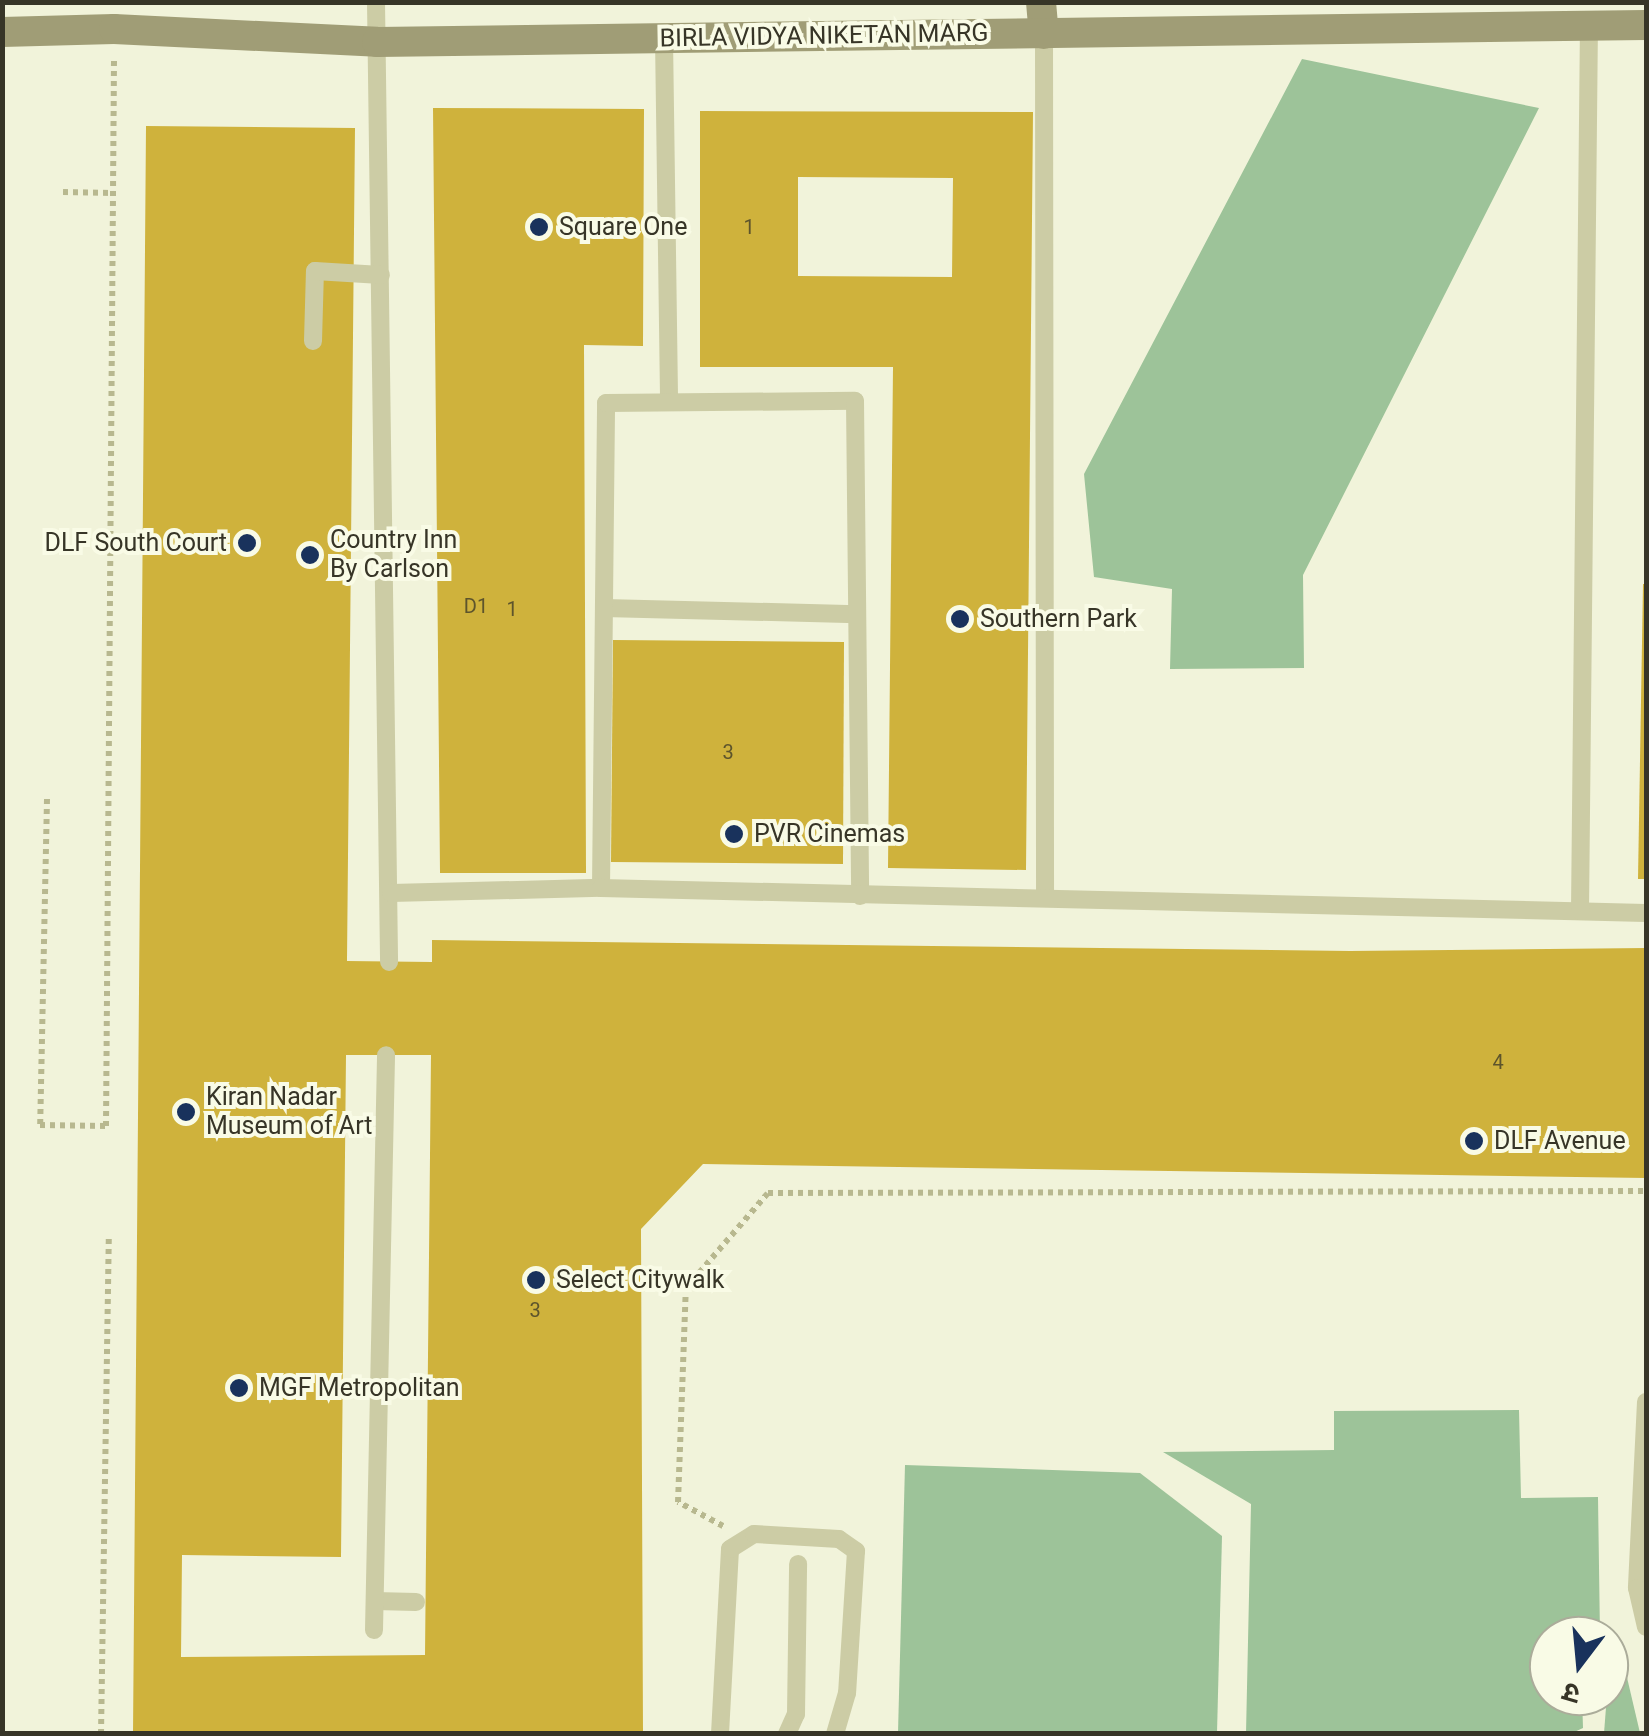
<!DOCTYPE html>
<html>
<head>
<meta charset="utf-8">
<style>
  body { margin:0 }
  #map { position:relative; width:1649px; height:1736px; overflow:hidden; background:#f1f3da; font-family:Roboto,"Noto Sans Devanagari",sans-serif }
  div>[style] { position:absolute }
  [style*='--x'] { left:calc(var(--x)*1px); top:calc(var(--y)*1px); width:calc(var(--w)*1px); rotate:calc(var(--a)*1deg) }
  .green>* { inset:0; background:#9dc399 }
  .building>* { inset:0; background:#cfb23c }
  .path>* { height:6px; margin-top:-3px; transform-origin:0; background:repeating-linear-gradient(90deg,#b8b88f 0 5px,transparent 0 10px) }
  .lane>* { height:18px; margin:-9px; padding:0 9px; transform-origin:9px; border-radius:9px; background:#cccca5 }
  .secondary>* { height:30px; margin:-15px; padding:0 15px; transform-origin:15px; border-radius:15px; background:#a09d76 }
  .dots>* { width:28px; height:28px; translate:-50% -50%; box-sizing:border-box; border:5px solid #f9fbe6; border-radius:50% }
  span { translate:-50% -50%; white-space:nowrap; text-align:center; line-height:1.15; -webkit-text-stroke:8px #f9fbe6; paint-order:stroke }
  .number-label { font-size:20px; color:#5d542c }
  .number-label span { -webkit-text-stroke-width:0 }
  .street-label { font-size:25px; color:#373527 }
  .poi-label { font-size:25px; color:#373527 }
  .left { translate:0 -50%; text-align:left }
  .right { translate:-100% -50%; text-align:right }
  .frame { position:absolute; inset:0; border:5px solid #373527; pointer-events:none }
  .north { position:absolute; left:1529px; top:1616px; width:100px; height:100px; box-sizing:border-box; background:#f9fbe6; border:2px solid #abac9a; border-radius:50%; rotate:196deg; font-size:28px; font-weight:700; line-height:40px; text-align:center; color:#373527 }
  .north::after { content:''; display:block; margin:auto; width:35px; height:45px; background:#19325c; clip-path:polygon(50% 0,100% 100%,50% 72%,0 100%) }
</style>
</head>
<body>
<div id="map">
  <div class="green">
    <i style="clip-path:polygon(1302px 59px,1539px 108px,1303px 575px,1304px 668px,1170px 669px,1172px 589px,1094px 577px,1084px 474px)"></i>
    <i style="clip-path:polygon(1519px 1410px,1521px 1498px,1598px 1497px,1600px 1636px,1549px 1636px,1549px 1696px,1582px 1696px,1583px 1728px,1570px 1734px,1246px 1733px,1251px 1504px,1163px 1452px,1334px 1450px,1334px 1411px)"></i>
    <i style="clip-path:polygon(905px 1465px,1140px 1473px,1222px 1536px,1217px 1733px,898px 1733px)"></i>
    <i style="clip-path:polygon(1609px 1669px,1625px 1669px,1640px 1733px,1604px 1733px)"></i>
  </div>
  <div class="building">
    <i style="clip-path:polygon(433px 108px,644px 109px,643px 346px,584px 345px,586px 873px,440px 873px)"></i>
    <i style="clip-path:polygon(evenodd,700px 111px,1033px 112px,1026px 870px,888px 868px,893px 367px,700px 367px,700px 111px,798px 177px,953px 178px,952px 277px,798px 276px,798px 177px)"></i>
    <i style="clip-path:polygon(evenodd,146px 126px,355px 128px,347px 961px,432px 962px,432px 940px,1350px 951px,1646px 948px,1646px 1178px,703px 1164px,641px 1229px,643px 1734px,133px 1734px,146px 126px,346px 1055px,431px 1055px,425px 1655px,181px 1657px,182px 1555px,341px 1557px,346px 1055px)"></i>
    <i style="clip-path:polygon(1643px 584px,1646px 584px,1646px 879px,1638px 879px)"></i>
    <i style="clip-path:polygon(613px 640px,844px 642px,843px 864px,611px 862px)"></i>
  </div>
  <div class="path">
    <i style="--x:63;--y:192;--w:50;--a:1.1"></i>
    <i style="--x:47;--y:799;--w:326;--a:91.2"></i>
    <i style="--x:40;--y:1125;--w:66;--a:0.9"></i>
    <i style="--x:106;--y:1126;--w:1070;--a:-89.57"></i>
    <i style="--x:723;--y:1526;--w:51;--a:-151.9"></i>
    <i style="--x:678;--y:1502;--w:214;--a:-87.9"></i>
    <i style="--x:686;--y:1288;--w:125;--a:-49.2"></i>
    <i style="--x:768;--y:1193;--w:878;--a:-0.13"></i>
    <i style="--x:101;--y:1734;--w:498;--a:-89.1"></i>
  </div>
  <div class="lane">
    <i style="--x:376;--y:2;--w:960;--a:89.22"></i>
    <i style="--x:1044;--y:34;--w:863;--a:89.93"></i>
    <i style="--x:664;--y:38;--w:364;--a:89.2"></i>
    <i style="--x:313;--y:341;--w:70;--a:-88.4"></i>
    <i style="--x:315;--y:271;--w:66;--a:3.5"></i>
    <i style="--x:604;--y:608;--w:253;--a:1.4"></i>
    <i style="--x:601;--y:888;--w:485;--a:-89.4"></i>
    <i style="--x:606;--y:403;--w:249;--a:-0.5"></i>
    <i style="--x:855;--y:401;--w:495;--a:89.4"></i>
    <i style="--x:391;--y:893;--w:210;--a:-1.4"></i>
    <i style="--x:601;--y:888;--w:1045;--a:1.37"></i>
    <i style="--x:1580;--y:911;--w:886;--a:-89.42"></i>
    <i style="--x:1646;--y:1402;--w:186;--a:92.8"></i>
    <i style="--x:1637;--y:1588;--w:40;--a:77"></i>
    <i style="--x:375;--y:1601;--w:41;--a:1.4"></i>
    <i style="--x:374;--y:1630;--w:575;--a:-88.8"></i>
    <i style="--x:720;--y:1734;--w:185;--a:-86.9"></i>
    <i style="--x:730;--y:1549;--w:28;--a:-32"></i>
    <i style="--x:754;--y:1534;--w:85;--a:3.4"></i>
    <i style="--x:839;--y:1539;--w:21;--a:35"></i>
    <i style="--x:856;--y:1551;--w:142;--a:93.6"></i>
    <i style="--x:847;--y:1693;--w:43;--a:106.3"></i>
    <i style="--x:787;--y:1734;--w:22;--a:-66"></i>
    <i style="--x:796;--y:1714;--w:150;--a:-89.2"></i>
  </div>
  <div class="secondary">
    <i style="--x:1041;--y:2;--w:32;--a:85"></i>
    <i style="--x:2;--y:32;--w:112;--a:-1.5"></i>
    <i style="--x:114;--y:29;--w:263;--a:2.8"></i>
    <i style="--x:377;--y:42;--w:1269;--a:-0.77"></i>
  </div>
  <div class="dots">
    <i style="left:539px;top:227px;background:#19325c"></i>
    <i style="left:247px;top:543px;background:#19325c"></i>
    <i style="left:310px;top:555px;background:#19325c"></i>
    <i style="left:960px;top:619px;background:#19325c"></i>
    <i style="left:734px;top:834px;background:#19325c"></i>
    <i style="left:186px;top:1112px;background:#19325c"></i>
    <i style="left:1474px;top:1141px;background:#19325c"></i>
    <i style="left:536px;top:1280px;background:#19325c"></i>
    <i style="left:239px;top:1388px;background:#19325c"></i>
  </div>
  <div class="number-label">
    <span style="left:749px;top:227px">1</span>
    <span style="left:476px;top:606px">D1</span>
    <span style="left:512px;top:609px">1</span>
    <span style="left:728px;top:752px">3</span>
    <span style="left:1498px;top:1062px">4</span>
    <span style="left:535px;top:1310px">3</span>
  </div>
  <div class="street-label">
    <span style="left:824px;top:36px;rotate:-1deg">BIRLA VIDYA NIKETAN MARG</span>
  </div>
  <div class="poi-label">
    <span class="left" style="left:559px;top:227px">Square One</span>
    <span class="left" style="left:330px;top:555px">Country Inn<br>By Carlson</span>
    <span class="right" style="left:227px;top:543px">DLF South Court</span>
    <span class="left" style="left:980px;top:619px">Southern Park</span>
    <span class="left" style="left:754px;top:834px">PVR Cinemas</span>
    <span class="left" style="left:206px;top:1112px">Kiran Nadar<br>Museum of Art</span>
    <span class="left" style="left:1494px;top:1141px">DLF Avenue</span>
    <span class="left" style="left:556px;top:1280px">Select Citywalk</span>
    <span class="left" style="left:259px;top:1388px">MGF Metropolitan</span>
  </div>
  <div class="frame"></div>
  <div class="north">उ</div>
</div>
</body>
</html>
